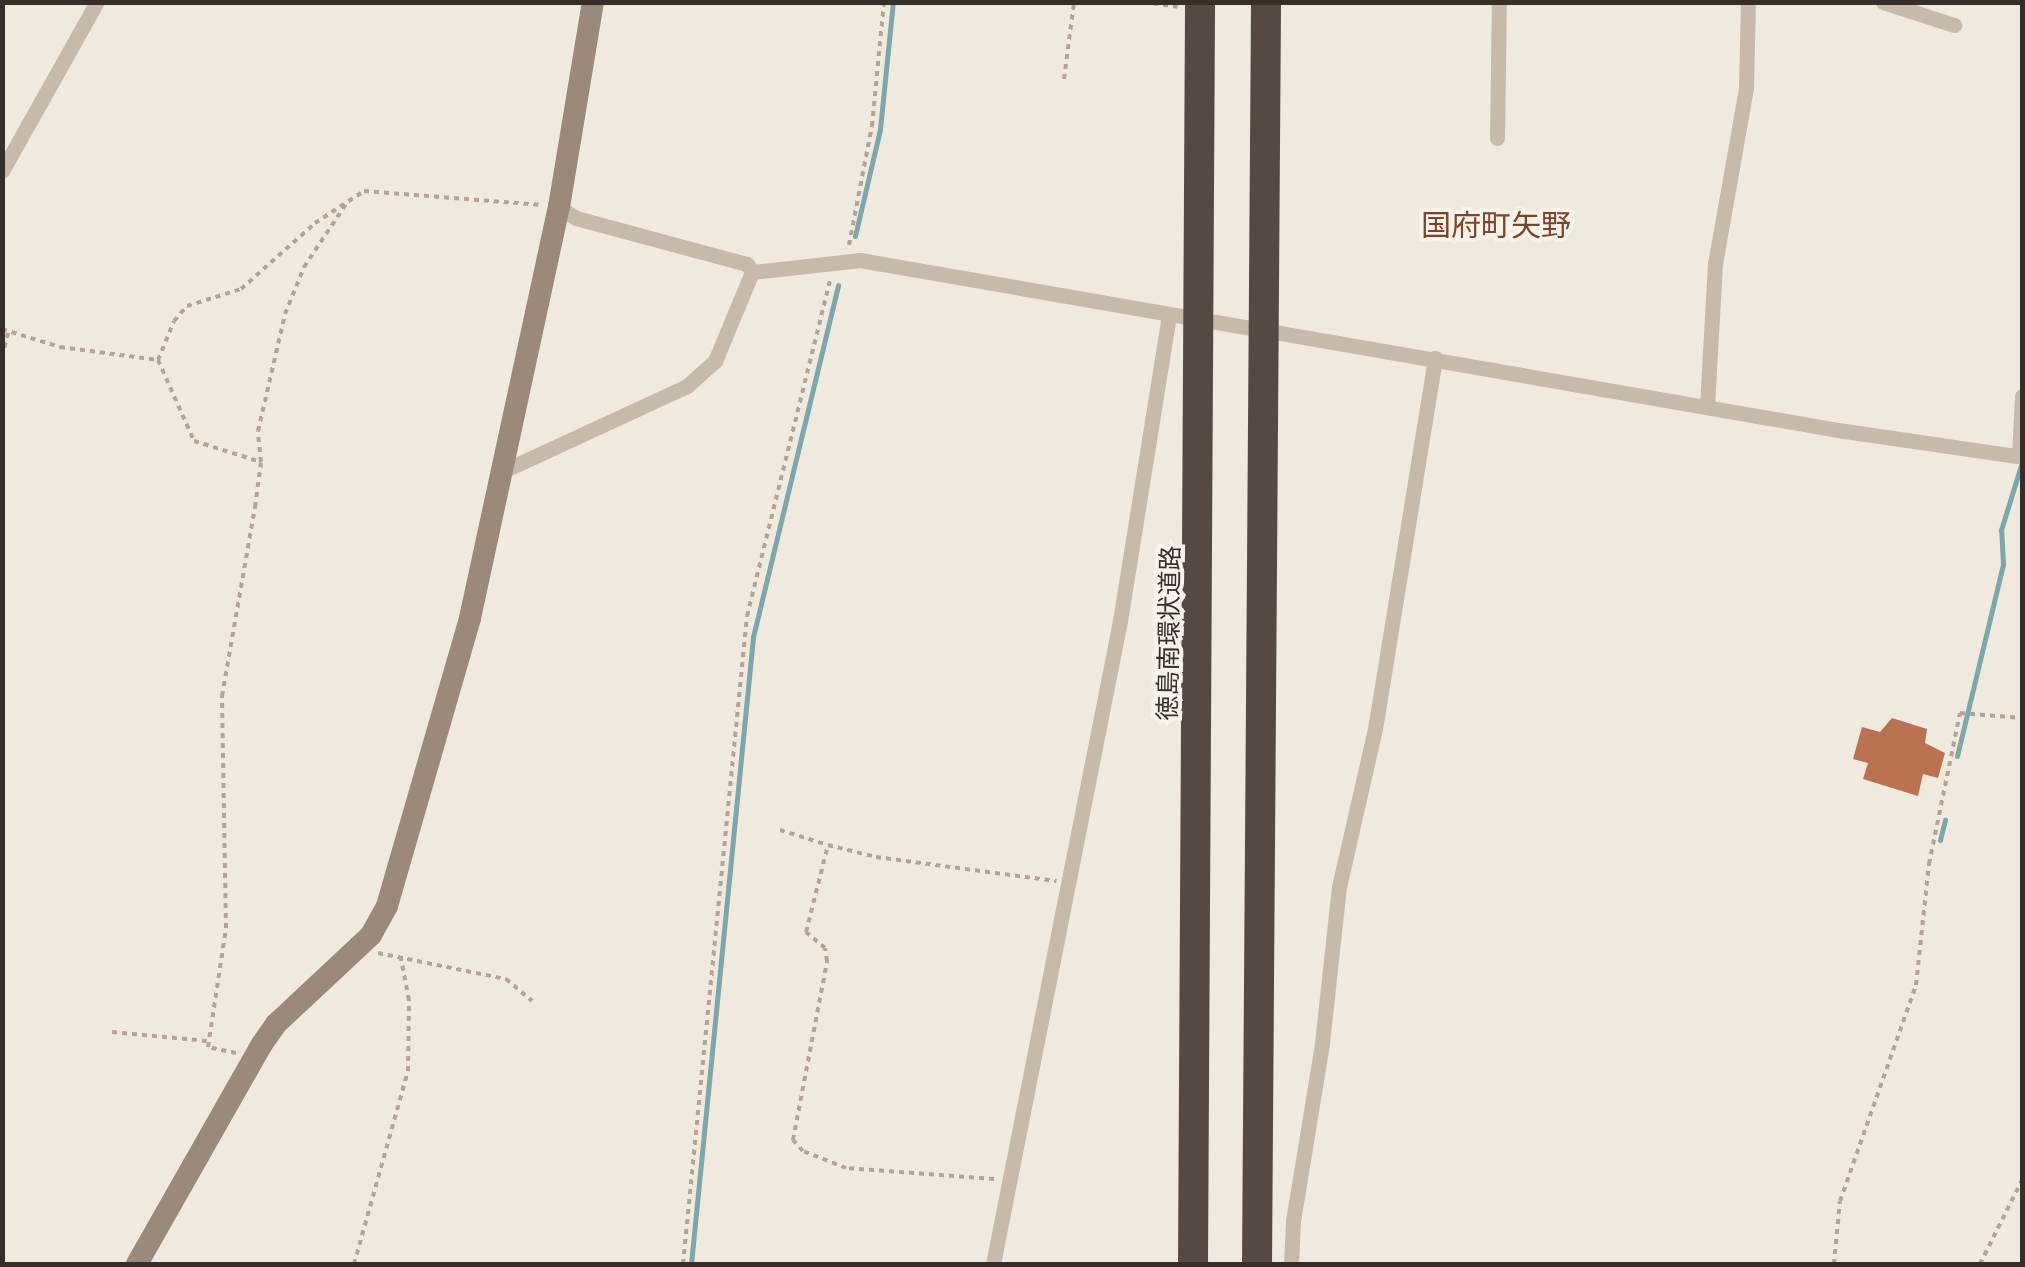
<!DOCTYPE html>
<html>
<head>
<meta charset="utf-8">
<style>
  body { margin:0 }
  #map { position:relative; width:2025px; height:1267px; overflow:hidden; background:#f0e9de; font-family:Quicksand,"Noto Sans JP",sans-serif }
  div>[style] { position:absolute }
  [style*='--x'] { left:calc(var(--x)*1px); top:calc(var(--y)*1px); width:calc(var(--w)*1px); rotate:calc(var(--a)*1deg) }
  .stream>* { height:5px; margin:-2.5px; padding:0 2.5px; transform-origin:2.5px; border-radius:2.5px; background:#7fa6ab }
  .building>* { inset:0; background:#bb7251 }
  .path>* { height:4px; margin-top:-2px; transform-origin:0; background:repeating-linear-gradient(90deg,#b3a495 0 5px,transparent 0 10px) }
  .street>* { height:15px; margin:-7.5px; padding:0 7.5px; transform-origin:7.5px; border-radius:7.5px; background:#c7baab }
  .secondary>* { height:22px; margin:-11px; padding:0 11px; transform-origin:11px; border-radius:11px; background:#9b8a7c }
  .highway>* { height:30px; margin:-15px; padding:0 15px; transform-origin:15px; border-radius:15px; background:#564941 }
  span { translate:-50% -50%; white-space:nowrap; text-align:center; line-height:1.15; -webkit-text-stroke:8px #f8f3ea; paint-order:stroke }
  .street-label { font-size:25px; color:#362e29 }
  .quarter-label { font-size:30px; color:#7d442a }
  .frame { position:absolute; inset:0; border:5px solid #362e29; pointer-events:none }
</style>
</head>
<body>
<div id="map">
  <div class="stream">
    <i style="--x:855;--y:236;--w:110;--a:-76.8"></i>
    <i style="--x:880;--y:129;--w:128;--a:-84.2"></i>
    <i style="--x:1957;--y:756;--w:197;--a:-76.5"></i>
    <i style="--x:2003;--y:564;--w:34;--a:-93"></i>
    <i style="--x:2001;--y:530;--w:68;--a:-72.9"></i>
    <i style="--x:1940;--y:840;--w:21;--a:-76"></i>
    <i style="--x:691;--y:1264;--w:630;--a:-84.35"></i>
    <i style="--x:753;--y:637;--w:362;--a:-76.4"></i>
  </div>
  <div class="building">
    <i style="clip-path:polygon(1892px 718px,1927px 729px,1925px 743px,1945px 753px,1938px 778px,1923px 774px,1918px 796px,1863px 779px,1868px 763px,1853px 759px,1862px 727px,1880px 732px)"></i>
  </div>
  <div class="path">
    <i style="--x:1143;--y:2;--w:35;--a:8"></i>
    <i style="--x:1064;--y:79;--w:78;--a:-82.6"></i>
    <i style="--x:849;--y:245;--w:121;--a:-79.1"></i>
    <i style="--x:872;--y:126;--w:125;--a:-84.5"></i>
    <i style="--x:2;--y:329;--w:61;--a:17.2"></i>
    <i style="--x:60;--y:347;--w:99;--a:7.6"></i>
    <i style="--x:158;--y:360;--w:89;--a:66"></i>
    <i style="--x:194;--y:441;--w:70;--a:17.4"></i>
    <i style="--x:2;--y:357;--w:25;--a:-76"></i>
    <i style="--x:158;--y:360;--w:42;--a:-67.7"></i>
    <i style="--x:174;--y:321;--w:20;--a:-49"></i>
    <i style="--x:187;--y:306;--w:57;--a:-17.5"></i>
    <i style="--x:241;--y:289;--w:99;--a:-41.7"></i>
    <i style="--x:315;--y:223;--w:59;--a:-33.1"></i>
    <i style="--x:364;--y:191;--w:179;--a:4.5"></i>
    <i style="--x:780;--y:830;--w:50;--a:17.4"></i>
    <i style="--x:378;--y:953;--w:131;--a:11.5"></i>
    <i style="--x:506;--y:979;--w:34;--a:40"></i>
    <i style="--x:112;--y:1032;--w:95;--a:5.4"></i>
    <i style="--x:236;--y:1053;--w:29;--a:-168"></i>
    <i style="--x:208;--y:1047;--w:120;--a:-81.4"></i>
    <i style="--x:226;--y:928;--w:232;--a:-91"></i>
    <i style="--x:222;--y:696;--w:192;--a:-80.1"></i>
    <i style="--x:255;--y:507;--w:45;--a:-82.4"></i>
    <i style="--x:261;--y:462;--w:31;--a:-96"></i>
    <i style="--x:258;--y:431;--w:120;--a:-77"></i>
    <i style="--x:285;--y:314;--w:51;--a:-68"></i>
    <i style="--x:304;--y:267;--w:79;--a:-56.3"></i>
    <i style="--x:994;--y:1179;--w:148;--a:-175.7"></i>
    <i style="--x:846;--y:1168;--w:46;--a:-158.4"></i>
    <i style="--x:803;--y:1151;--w:15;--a:-132"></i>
    <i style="--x:793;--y:1140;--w:182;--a:-79.2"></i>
    <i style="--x:827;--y:961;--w:13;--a:-99"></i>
    <i style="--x:825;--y:948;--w:25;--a:-140"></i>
    <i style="--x:806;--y:932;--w:90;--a:-75.8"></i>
    <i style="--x:828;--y:845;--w:49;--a:14"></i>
    <i style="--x:876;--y:857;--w:182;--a:7.6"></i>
    <i style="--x:354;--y:1264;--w:200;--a:-74.4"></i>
    <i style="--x:408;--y:1071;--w:71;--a:-89.2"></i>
    <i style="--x:409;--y:1000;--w:43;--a:-100.8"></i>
    <i style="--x:683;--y:1264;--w:651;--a:-84.36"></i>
    <i style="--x:747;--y:616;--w:345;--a:-76.1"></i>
    <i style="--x:1834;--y:1264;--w:63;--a:-84.6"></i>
    <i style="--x:1840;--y:1201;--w:229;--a:-70.6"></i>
    <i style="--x:1916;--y:985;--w:122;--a:-83.9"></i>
    <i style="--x:1929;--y:864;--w:154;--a:-78.4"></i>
    <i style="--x:1960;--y:713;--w:62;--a:4.6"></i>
    <i style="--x:1980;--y:1264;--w:94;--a:-63.4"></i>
  </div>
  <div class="street">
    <i style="--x:1883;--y:2;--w:75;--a:17.9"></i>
    <i style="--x:1497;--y:138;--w:136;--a:-89.2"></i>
    <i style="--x:2;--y:171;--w:194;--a:-60.7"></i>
    <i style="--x:559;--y:207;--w:20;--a:33"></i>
    <i style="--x:576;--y:218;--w:177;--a:15.1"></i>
    <i style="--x:747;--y:264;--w:9;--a:58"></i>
    <i style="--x:1707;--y:406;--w:142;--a:-86.8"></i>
    <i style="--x:1715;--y:264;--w:179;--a:-80"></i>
    <i style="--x:1746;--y:88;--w:86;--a:-88.7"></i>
    <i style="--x:2019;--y:456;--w:60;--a:-87.1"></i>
    <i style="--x:501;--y:472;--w:205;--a:-24.8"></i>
    <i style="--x:687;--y:386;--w:38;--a:-42"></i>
    <i style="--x:715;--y:361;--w:96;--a:-67.4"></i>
    <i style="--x:752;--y:272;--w:109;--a:-6.3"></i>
    <i style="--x:860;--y:260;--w:993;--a:9.86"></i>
    <i style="--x:1838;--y:430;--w:186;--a:8.3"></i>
    <i style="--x:993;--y:1264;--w:655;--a:-78.83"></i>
    <i style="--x:1120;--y:621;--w:309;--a:-80.9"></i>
    <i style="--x:1291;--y:1264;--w:43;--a:-87.3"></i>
    <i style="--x:1293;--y:1221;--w:180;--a:-80.7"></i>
    <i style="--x:1322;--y:1043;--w:157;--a:-83.8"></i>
    <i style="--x:1339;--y:887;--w:162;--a:-77.2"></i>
    <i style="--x:1375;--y:729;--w:376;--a:-80.8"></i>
  </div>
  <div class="secondary">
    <i style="--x:137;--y:1264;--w:253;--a:-60.4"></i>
    <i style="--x:262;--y:1044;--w:24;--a:-55"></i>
    <i style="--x:276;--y:1024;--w:130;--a:-43.1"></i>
    <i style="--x:371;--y:935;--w:33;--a:-61"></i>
    <i style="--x:387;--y:906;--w:300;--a:-73.9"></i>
    <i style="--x:470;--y:618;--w:421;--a:-77.8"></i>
    <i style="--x:559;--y:207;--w:208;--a:-80.6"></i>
  </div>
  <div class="highway">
    <i style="--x:1193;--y:1264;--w:1262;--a:-89.68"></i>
    <i style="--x:1257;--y:1264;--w:1262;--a:-89.59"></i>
  </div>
  <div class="street-label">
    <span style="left:1169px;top:633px;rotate:-89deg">徳島南環状道路</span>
  </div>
  <div class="quarter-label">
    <span style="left:1496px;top:225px">国府町矢野</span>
  </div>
  <div class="frame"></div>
</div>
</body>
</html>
